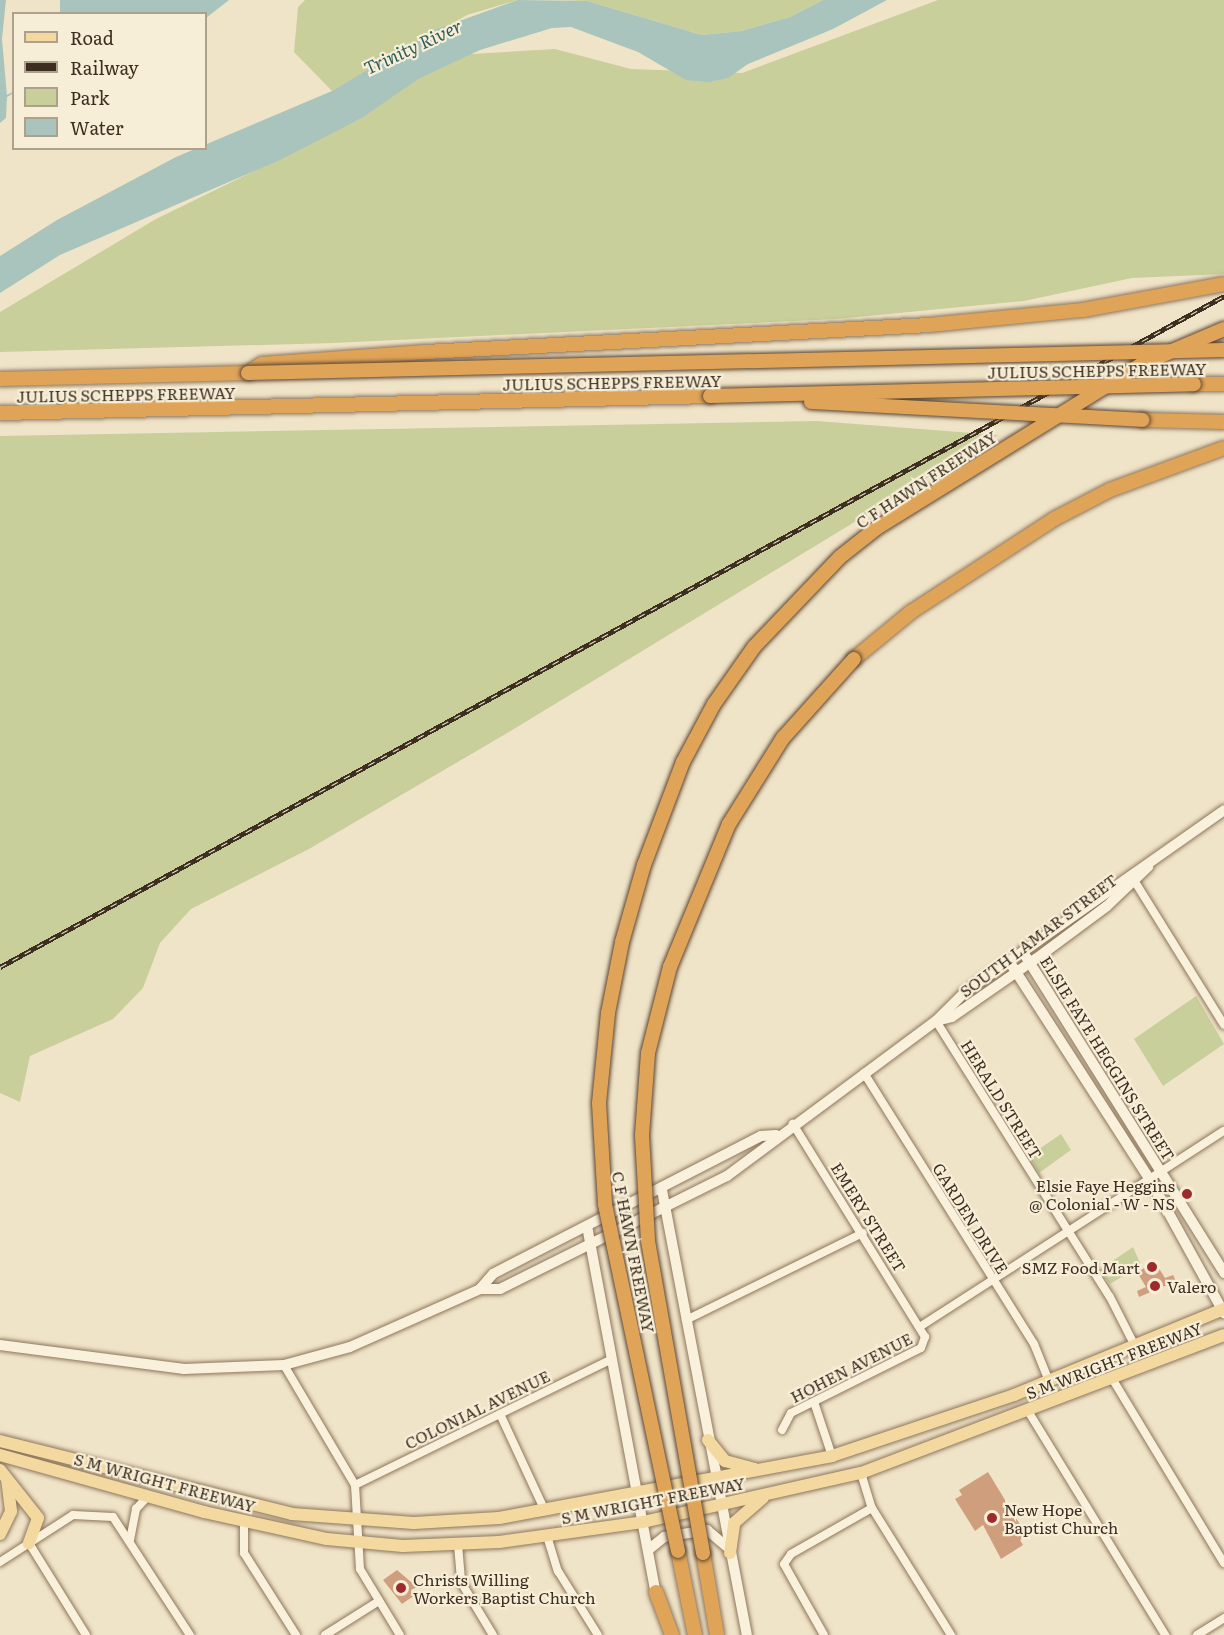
<!DOCTYPE html>
<html>
<head>
<meta charset="utf-8">
<style>
  body { margin:0 }
  #map { position:relative; width:1224px; height:1635px; overflow:hidden; background:#f0e4c8; font-family:Literata,serif }
  div>[style] { position:absolute }
  [style*='--x'] { left:calc(var(--x)*1px); top:calc(var(--y)*1px); width:calc(var(--w)*1px); rotate:calc(var(--a)*1deg) }
  .green>* { inset:0; background:#c9cf9b }
  .water>* { inset:0; background:#a9c4bc }
  .stream>* { height:2px; margin:-1px; padding:0 1px; transform-origin:1px; border-radius:1px; background:#a9c4bc }
  .building>* { inset:0; background:#cf9f7d }
  .roads { filter:drop-shadow(0 0 2px #8d765c) drop-shadow(0 0 2px #8d765c) }
  .minor>* { height:8px; margin:-4px; padding:0 4px; transform-origin:4px; border-radius:4px; background:#faf1dc }
  .secondary>* { height:10px; margin:-5px; padding:0 5px; transform-origin:5px; border-radius:5px; background:#faf1dc }
  .primary>* { height:12px; margin:-6px; padding:0 6px; transform-origin:6px; border-radius:6px; background:#f3d9a0 }
  .motorway>* { height:14px; margin:-7px; padding:0 7px; transform-origin:7px; border-radius:7px; background:#e0a458 }
  .rail>* { height:4.5px; margin-top:-2.25px; transform-origin:0; background:repeating-linear-gradient(90deg,#f7eed8 0 7px,#3d2e20 0 14px); box-sizing:border-box; border-block:2px solid #3d2e20 }
  .bridges { filter:drop-shadow(0 0 2px #5b4430) drop-shadow(0 0 2px #5b4430) }
  .motorway-bridge>* { height:14px; margin:-7px; padding:0 7px; transform-origin:7px; border-radius:7px; background:#e0a458 }
  .dots>* { width:16px; height:16px; translate:-50% -50%; box-sizing:border-box; border:3px solid #f7eed8; border-radius:50% }
  span { translate:-50% -50%; white-space:nowrap; text-align:center; line-height:1.15; -webkit-text-stroke:4.5px #f7eed8; paint-order:stroke }
  .street-label { font-size:16px; color:#3d2e20 }
  .poi-label { font-size:16px; color:#3d2e20 }
  .right { translate:-100% -50%; text-align:right }
  .left { translate:0 -50%; text-align:left }
  .water-label { font-size:18px; color:#2f5d5a; font-style:italic }
  .legend { position:absolute; left:12px; top:12px; width:195px; height:138px; box-sizing:border-box; background:#f7eed8; border:2px solid #ada18e; margin:0; padding:8px 10px; list-style:none; font-size:18px; color:#3d2e20 }
  .legend li { display:flex; align-items:center; gap:12px; height:30px }
  .legend b { width:30px; border:2px solid #ada18e }
</style>
</head>
<body>
<div id="map">
  <div class="green">
    <i style="clip-path:polygon(305px 0,556px 0,518px 0,467px 15px,332px 91px,294px 52px,298px 7px)"></i>
    <i style="clip-path:polygon(559px 0,823px 0,790px 17px,741px 31px,702px 35px,587px 1px)"></i>
    <i style="clip-path:polygon(938px 0,1224px 0,1224px 274px,1132px 278px,1024px 301px,837px 319px,334px 343px,0 352px,0 312px,156px 219px,362px 118px,393px 79px,455px 55px,555px 49px,631px 69px,742px 73px)"></i>
    <i style="clip-path:polygon(817px 421px,998px 435px,509px 732px,309px 849px,191px 909px,160px 943px,143px 988px,113px 1019px,30px 1056px,20px 1102px,0 1093px,0 436px)"></i>
    <i style="clip-path:polygon(1196px 996px,1224px 1044px,1163px 1086px,1134px 1039px)"></i>
    <i style="clip-path:polygon(1061px 1134px,1071px 1150px,1039px 1173px,1029px 1156px)"></i>
    <i style="clip-path:polygon(1133px 1247px,1141px 1265px,1110px 1284px,1099px 1270px)"></i>
  </div>
  <div class="water">
    <i style="clip-path:polygon(0 0,6px 0,2px 39px,7px 96px,6px 118px,0 123px)"></i>
    <i style="clip-path:polygon(60px 0,229px 0,206px 18px,206px 14px,60px 13px)"></i>
    <i style="clip-path:polygon(518px 0,587px 1px,702px 35px,741px 31px,790px 17px,823px 0,887px 0,833px 29px,748px 64px,728px 78px,709px 82px,686px 80px,638px 52px,571px 27px,552px 28px,480px 50px,418px 79px,362px 118px,280px 160px,60px 255px,0 293px,0 256px,57px 220px,176px 157px,332px 91px,437px 29px)"></i>
  </div>
  <div class="stream">
    <i style="--x:7;--y:96;--w:8;--a:-30"></i>
  </div>
  <div class="building">
    <i style="clip-path:polygon(1155px 1262px,1165px 1278px,1173px 1275px,1176px 1281px,1139px 1297px,1137px 1291px,1146px 1287px,1137px 1272px)"></i>
    <i style="clip-path:polygon(988px 1472px,1027px 1536px,1020px 1540px,1023px 1545px,1001px 1559px,983px 1525px,975px 1531px,955px 1499px,962px 1495px,959px 1490px)"></i>
    <i style="clip-path:polygon(397px 1570px,417px 1587px,411px 1590px,415px 1595px,402px 1604px,383px 1580px)"></i>
  </div>
  <div class="roads">
    <div class="minor">
      <i style="--x:1132;--y:877;--w:174;--a:58.1"></i>
      <i style="--x:936;--y:1021;--w:326;--a:57.8"></i>
      <i style="--x:1110;--y:1297;--w:55;--a:63"></i>
      <i style="--x:864;--y:1073;--w:320;--a:57.9"></i>
      <i style="--x:1034;--y:1344;--w:40;--a:68"></i>
      <i style="--x:686;--y:1320;--w:197;--a:-26.2"></i>
      <i style="--x:921;--y:1326;--w:360;--a:-32.8"></i>
      <i style="--x:284;--y:1365;--w:139;--a:59.4"></i>
      <i style="--x:355;--y:1485;--w:84;--a:86.6"></i>
      <i style="--x:360;--y:1569;--w:77;--a:58.8"></i>
      <i style="--x:1113;--y:1380;--w:214;--a:58.8"></i>
      <i style="--x:814;--y:1402;--w:57;--a:71.6"></i>
      <i style="--x:1028;--y:1411;--w:263;--a:58.5"></i>
      <i style="--x:500;--y:1414;--w:107;--a:65.1"></i>
      <i style="--x:782;--y:1430;--w:19;--a:-62"></i>
      <i style="--x:791;--y:1413;--w:145;--a:-26.6"></i>
      <i style="--x:921;--y:1348;--w:12;--a:-70"></i>
      <i style="--x:925;--y:1337;--w:251;--a:-121.8"></i>
      <i style="--x:861;--y:1473;--w:37;--a:73"></i>
      <i style="--x:872;--y:1508;--w:150;--a:58.1"></i>
      <i style="--x:355;--y:1485;--w:286;--a:-26.1"></i>
      <i style="--x:244;--y:1521;--w:32;--a:90"></i>
      <i style="--x:244;--y:1553;--w:97;--a:57.6"></i>
      <i style="--x:547;--y:1536;--w:37;--a:73"></i>
      <i style="--x:558;--y:1571;--w:75;--a:58"></i>
      <i style="--x:130;--y:1540;--w:32;--a:-79"></i>
      <i style="--x:136;--y:1509;--w:18;--a:-47"></i>
      <i style="--x:29;--y:1543;--w:108;--a:58.2"></i>
      <i style="--x:458;--y:1545;--w:37;--a:85"></i>
      <i style="--x:461;--y:1582;--w:62;--a:58.9"></i>
      <i style="--x:0;--y:1562;--w:87;--a:-32.8"></i>
      <i style="--x:73;--y:1515;--w:40;--a:2.9"></i>
      <i style="--x:113;--y:1517;--w:141;--a:56.9"></i>
      <i style="--x:325;--y:1635;--w:64;--a:-32.2"></i>
      <i style="--x:824;--y:1635;--w:81;--a:-119.4"></i>
      <i style="--x:784;--y:1564;--w:12;--a:-55"></i>
      <i style="--x:791;--y:1554;--w:93;--a:-29.6"></i>
      <i style="--x:1197;--y:1635;--w:32;--a:-32"></i>
    </div>
    <div class="secondary">
      <i style="--x:1023;--y:952;--w:379;--a:57.9"></i>
      <i style="--x:1009;--y:961;--w:262;--a:57.2"></i>
      <i style="--x:1151;--y:1181;--w:151;--a:61.1"></i>
      <i style="--x:936;--y:1021;--w:16;--a:-14"></i>
      <i style="--x:952;--y:1017;--w:103;--a:-34.8"></i>
      <i style="--x:1037;--y:958;--w:87;--a:-36.6"></i>
      <i style="--x:1107;--y:906;--w:57;--a:-43.6"></i>
      <i style="--x:776;--y:1135;--w:15;--a:176"></i>
      <i style="--x:761;--y:1136;--w:301;--a:152.8"></i>
      <i style="--x:493;--y:1274;--w:20;--a:131"></i>
      <i style="--x:480;--y:1289;--w:20;--a:0"></i>
      <i style="--x:500;--y:1289;--w:254;--a:-26.5"></i>
      <i style="--x:727;--y:1176;--w:260;--a:-36.6"></i>
      <i style="--x:936;--y:1021;--w:40;--a:-45"></i>
      <i style="--x:964;--y:993;--w:318;--a:-35.1"></i>
      <i style="--x:662;--y:1190;--w:453;--a:79.2"></i>
      <i style="--x:587;--y:1226;--w:380;--a:79.4"></i>
      <i style="--x:0;--y:1345;--w:186;--a:7.4"></i>
      <i style="--x:184;--y:1369;--w:100;--a:-2.3"></i>
      <i style="--x:284;--y:1365;--w:68;--a:-15.3"></i>
      <i style="--x:350;--y:1347;--w:142;--a:-24"></i>
      <i style="--x:648;--y:1550;--w:21;--a:-39"></i>
      <i style="--x:664;--y:1537;--w:44;--a:-9.2"></i>
      <i style="--x:707;--y:1530;--w:26;--a:40"></i>
    </div>
    <div class="primary">
      <i style="--x:708;--y:1440;--w:27;--a:51"></i>
      <i style="--x:725;--y:1461;--w:31;--a:15"></i>
      <i style="--x:0;--y:1441;--w:301;--a:14"></i>
      <i style="--x:292;--y:1514;--w:122;--a:4.2"></i>
      <i style="--x:414;--y:1523;--w:85;--a:-3.4"></i>
      <i style="--x:499;--y:1518;--w:339;--a:-10.5"></i>
      <i style="--x:832;--y:1456;--w:192;--a:-18.5"></i>
      <i style="--x:1014;--y:1395;--w:227;--a:-22.3"></i>
      <i style="--x:0;--y:1455;--w:212;--a:15.6"></i>
      <i style="--x:204;--y:1512;--w:126;--a:12.4"></i>
      <i style="--x:327;--y:1539;--w:76;--a:5.3"></i>
      <i style="--x:403;--y:1546;--w:96;--a:-2.4"></i>
      <i style="--x:499;--y:1542;--w:145;--a:-7.9"></i>
      <i style="--x:643;--y:1522;--w:223;--a:-12.7"></i>
      <i style="--x:861;--y:1473;--w:388;--a:-20.8"></i>
      <i style="--x:0;--y:1470;--w:61;--a:51.6"></i>
      <i style="--x:38;--y:1518;--w:27;--a:110"></i>
      <i style="--x:0;--y:1534;--w:25;--a:-64"></i>
      <i style="--x:11;--y:1511;--w:31;--a:-97"></i>
      <i style="--x:730;--y:1553;--w:30;--a:-82"></i>
      <i style="--x:734;--y:1523;--w:38;--a:-41"></i>
    </div>
    <div class="motorway">
      <i style="--x:0;--y:379;--w:248;--a:-1.4"></i>
      <i style="--x:248;--y:373;--w:17;--a:-33"></i>
      <i style="--x:262;--y:364;--w:164;--a:-4.2"></i>
      <i style="--x:426;--y:352;--w:504;--a:-3.07"></i>
      <i style="--x:929;--y:325;--w:155;--a:-5.6"></i>
      <i style="--x:1083;--y:310;--w:143;--a:-10.4"></i>
      <i style="--x:1194;--y:384;--w:30;--a:0"></i>
      <i style="--x:0;--y:413;--w:710;--a:-1.37"></i>
      <i style="--x:1143;--y:420;--w:81;--a:1.4"></i>
      <i style="--x:854;--y:659;--w:74;--a:-39.5"></i>
      <i style="--x:911;--y:612;--w:171;--a:-33"></i>
      <i style="--x:1054;--y:519;--w:63;--a:-27.4"></i>
      <i style="--x:1110;--y:490;--w:121;--a:-20.2"></i>
      <i style="--x:678;--y:1551;--w:86;--a:78.6"></i>
      <i style="--x:703;--y:1553;--w:83;--a:80.3"></i>
      <i style="--x:656;--y:1592;--w:46;--a:69.6"></i>
    </div>
  </div>
  <div class="rail">
    <i style="--x:0;--y:967;--w:1396;--a:-28.73"></i>
  </div>
  <div class="bridges">
    <div class="motorway-bridge">
      <i style="--x:248;--y:373;--w:976;--a:-1.35"></i>
      <i style="--x:710;--y:396;--w:484;--a:-1.4"></i>
      <i style="--x:811;--y:402;--w:332;--a:3.1"></i>
      <i style="--x:678;--y:1551;--w:355;--a:-101.9"></i>
      <i style="--x:605;--y:1204;--w:101;--a:-93.4"></i>
      <i style="--x:599;--y:1103;--w:90;--a:-84.3"></i>
      <i style="--x:608;--y:1013;--w:72;--a:-78.8"></i>
      <i style="--x:622;--y:942;--w:80;--a:-74.1"></i>
      <i style="--x:644;--y:865;--w:110;--a:-69.3"></i>
      <i style="--x:683;--y:762;--w:66;--a:-61.9"></i>
      <i style="--x:714;--y:704;--w:70;--a:-54.9"></i>
      <i style="--x:754;--y:647;--w:124;--a:-46.3"></i>
      <i style="--x:840;--y:557;--w:48;--a:-38.3"></i>
      <i style="--x:878;--y:527;--w:312;--a:-31.7"></i>
      <i style="--x:1144;--y:363;--w:87;--a:-23"></i>
      <i style="--x:703;--y:1553;--w:318;--a:-100"></i>
      <i style="--x:648;--y:1240;--w:105;--a:-93.3"></i>
      <i style="--x:642;--y:1135;--w:82;--a:-85.8"></i>
      <i style="--x:648;--y:1053;--w:89;--a:-75.7"></i>
      <i style="--x:670;--y:967;--w:155;--a:-67.6"></i>
      <i style="--x:729;--y:824;--w:102;--a:-57.9"></i>
      <i style="--x:783;--y:738;--w:106;--a:-48.1"></i>
    </div>
  </div>
  <div class="dots">
    <i style="left:1187px;top:1194px;background:#9e2a2b"></i>
    <i style="left:1152px;top:1267px;background:#9e2a2b"></i>
    <i style="left:1155px;top:1286px;background:#9e2a2b"></i>
    <i style="left:992px;top:1518px;background:#9e2a2b"></i>
    <i style="left:401px;top:1588px;background:#9e2a2b"></i>
  </div>
  <div class="street-label">
    <span style="left:1097px;top:370px;rotate:-1deg">JULIUS SCHEPPS FREEWAY</span>
    <span style="left:612px;top:382px;rotate:-1deg">JULIUS SCHEPPS FREEWAY</span>
    <span style="left:126px;top:394px;rotate:-1deg">JULIUS SCHEPPS FREEWAY</span>
    <span style="left:926px;top:479px;rotate:-33deg">C F HAWN FREEWAY</span>
    <span style="left:1038px;top:935px;rotate:-37deg">SOUTH LAMAR STREET</span>
    <span style="left:1108px;top:1058px;rotate:58deg">ELSIE FAYE HEGGINS STREET</span>
    <span style="left:1002px;top:1099px;rotate:58deg">HERALD STREET</span>
    <span style="left:869px;top:1217px;rotate:58deg">EMERY STREET</span>
    <span style="left:971px;top:1218px;rotate:58deg">GARDEN DRIVE</span>
    <span style="left:634px;top:1252px;rotate:79deg">C F HAWN FREEWAY</span>
    <span style="left:1114px;top:1360px;rotate:-21deg">S M WRIGHT FREEWAY</span>
    <span style="left:851px;top:1367px;rotate:-27deg">HOHEN AVENUE</span>
    <span style="left:477px;top:1409px;rotate:-26deg">COLONIAL AVENUE</span>
    <span style="left:165px;top:1482px;rotate:15deg">S M WRIGHT FREEWAY</span>
    <span style="left:653px;top:1500px;rotate:-11deg">S M WRIGHT FREEWAY</span>
  </div>
  <div class="poi-label">
    <span class="right" style="left:1175px;top:1194px">Elsie Faye Heggins<br>@ Colonial - W - NS</span>
    <span class="right" style="left:1140px;top:1267px">SMZ Food Mart</span>
    <span class="left" style="left:1167px;top:1286px">Valero</span>
    <span class="left" style="left:1004px;top:1518px">New Hope<br>Baptist Church</span>
    <span class="left" style="left:413px;top:1588px">Christs Willing<br>Workers Baptist Church</span>
  </div>
  <div class="water-label">
    <span style="left:413px;top:47px;rotate:-25deg">Trinity River</span>
  </div>
  <ul class="legend">
  <li><b style="height:8px;background:#f3d9a0"></b>Road</li>
  <li><b style="height:8px;background:#3d2e20"></b>Railway</li>
  <li><b style="height:16px;background:#c9cf9b"></b>Park</li>
  <li><b style="height:16px;background:#a9c4bc"></b>Water</li>
  </ul>
</div>
</body>
</html>
